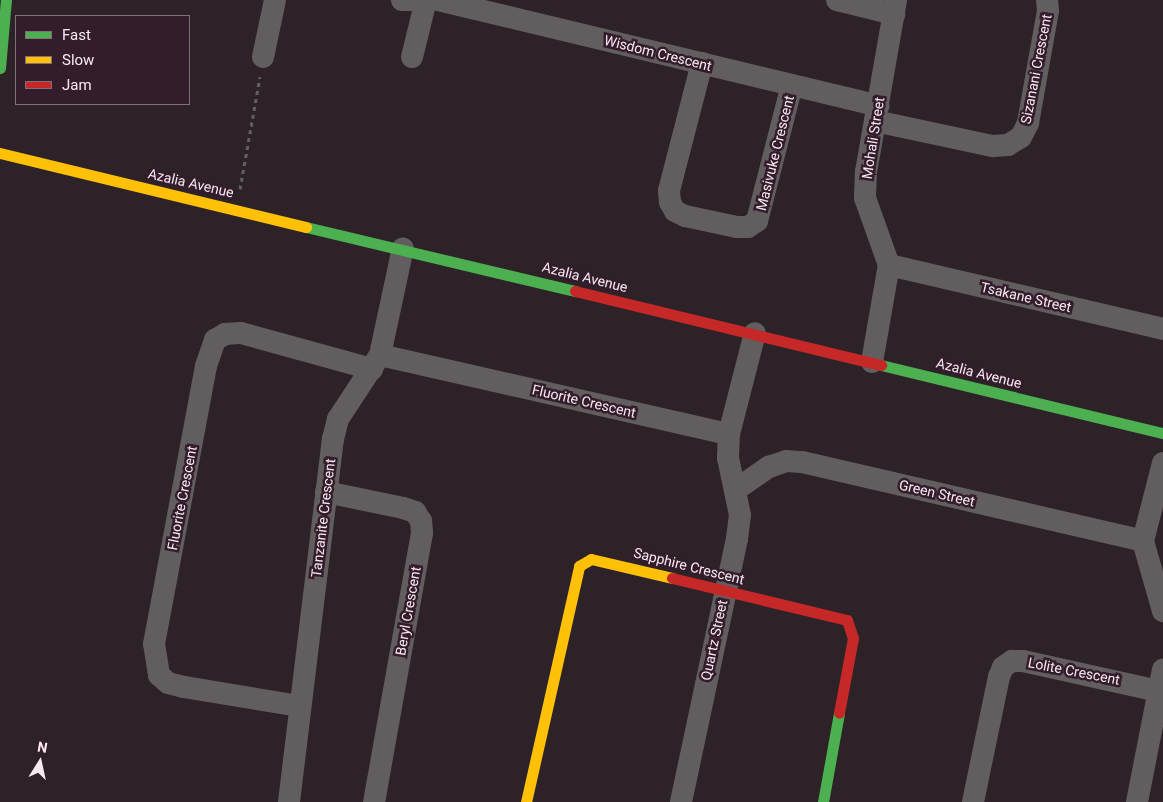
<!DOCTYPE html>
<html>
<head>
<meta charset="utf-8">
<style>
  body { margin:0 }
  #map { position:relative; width:1163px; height:802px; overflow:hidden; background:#2e2229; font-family:Roboto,sans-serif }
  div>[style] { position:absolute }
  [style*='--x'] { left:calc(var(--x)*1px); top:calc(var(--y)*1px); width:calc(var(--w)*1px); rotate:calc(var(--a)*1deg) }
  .path>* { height:3px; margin-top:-1.5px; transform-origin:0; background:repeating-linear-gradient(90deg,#655f63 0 4px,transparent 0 8px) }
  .street>* { height:22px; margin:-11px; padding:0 11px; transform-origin:11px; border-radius:11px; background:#625e60 }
  .fast>* { height:11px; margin:-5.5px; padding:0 5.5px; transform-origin:5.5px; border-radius:5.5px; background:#4caf50 }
  .slow>* { height:11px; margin:-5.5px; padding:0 5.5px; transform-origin:5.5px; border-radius:5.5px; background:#ffc107 }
  .jam>* { height:11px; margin:-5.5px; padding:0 5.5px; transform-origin:5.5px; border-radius:5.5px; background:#c62828 }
  span { translate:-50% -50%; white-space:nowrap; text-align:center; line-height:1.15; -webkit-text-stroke:5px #331d2a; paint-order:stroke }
  .street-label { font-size:14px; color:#f9eaf2 }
  .legend { position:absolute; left:15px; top:15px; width:175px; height:90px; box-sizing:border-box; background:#331d2a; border:1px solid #826f7a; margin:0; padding:6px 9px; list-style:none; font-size:15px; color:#f9eaf2 }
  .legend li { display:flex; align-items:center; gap:10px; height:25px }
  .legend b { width:25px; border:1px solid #826f7a }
  .north { position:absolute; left:15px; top:737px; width:50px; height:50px; -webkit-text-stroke:4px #331d2a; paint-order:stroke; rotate:10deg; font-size:14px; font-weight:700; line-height:20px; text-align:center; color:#f9eaf2 }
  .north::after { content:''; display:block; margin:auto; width:18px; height:22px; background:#f9eaf2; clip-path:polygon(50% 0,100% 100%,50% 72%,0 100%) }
</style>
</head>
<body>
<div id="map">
  <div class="path">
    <i style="--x:240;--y:189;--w:114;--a:-79.9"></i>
  </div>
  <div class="street">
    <i style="--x:402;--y:0;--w:12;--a:0"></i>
    <i style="--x:438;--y:0;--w:453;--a:13.5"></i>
    <i style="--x:837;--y:0;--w:59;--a:13.8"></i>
    <i style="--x:263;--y:57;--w:58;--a:-78.1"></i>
    <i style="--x:412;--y:57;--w:59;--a:-76.2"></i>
    <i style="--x:702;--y:63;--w:132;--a:104.5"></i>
    <i style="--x:669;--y:191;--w:11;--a:85"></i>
    <i style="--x:670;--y:202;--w:10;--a:61"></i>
    <i style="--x:675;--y:211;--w:11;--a:27"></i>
    <i style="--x:685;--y:216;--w:53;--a:11.9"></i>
    <i style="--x:737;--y:227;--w:11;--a:0"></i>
    <i style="--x:748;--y:227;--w:11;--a:-34"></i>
    <i style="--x:757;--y:221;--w:140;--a:-75.6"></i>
    <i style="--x:875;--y:121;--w:121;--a:12"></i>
    <i style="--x:993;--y:146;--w:15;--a:-4"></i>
    <i style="--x:1008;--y:145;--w:15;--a:-32"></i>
    <i style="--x:1021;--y:137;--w:16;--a:-63"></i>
    <i style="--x:1028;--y:123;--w:114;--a:-79.9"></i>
    <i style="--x:1048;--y:11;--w:11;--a:-95"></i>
    <i style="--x:889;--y:265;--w:281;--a:13.1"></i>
    <i style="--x:380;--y:355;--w:358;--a:12.8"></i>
    <i style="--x:872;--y:362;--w:98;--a:-80.1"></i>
    <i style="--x:889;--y:265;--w:71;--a:-109.7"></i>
    <i style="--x:865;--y:198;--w:26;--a:-88"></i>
    <i style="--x:866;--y:172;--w:175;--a:-80.1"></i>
    <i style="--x:1163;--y:463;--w:81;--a:104.4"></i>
    <i style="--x:1143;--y:541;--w:73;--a:74.1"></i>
    <i style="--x:737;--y:489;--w:39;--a:-35"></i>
    <i style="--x:769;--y:467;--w:18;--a:-19"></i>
    <i style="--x:786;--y:461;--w:16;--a:4"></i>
    <i style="--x:802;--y:462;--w:350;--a:13"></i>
    <i style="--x:326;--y:492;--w:79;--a:11.7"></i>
    <i style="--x:403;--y:508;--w:13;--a:18"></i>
    <i style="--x:415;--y:512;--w:11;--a:56"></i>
    <i style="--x:421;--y:521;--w:12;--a:85"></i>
    <i style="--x:422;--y:533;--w:273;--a:100.1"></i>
    <i style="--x:299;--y:706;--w:117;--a:-170.6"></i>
    <i style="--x:184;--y:687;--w:16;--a:-166"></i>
    <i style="--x:168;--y:683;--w:12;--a:-138"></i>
    <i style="--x:159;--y:675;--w:31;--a:-99"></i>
    <i style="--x:154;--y:644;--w:283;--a:-79.4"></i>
    <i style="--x:206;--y:366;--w:28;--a:-71"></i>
    <i style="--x:215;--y:340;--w:12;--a:-31"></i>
    <i style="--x:225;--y:334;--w:16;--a:-4"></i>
    <i style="--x:241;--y:333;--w:136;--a:15.4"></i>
    <i style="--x:289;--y:802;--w:366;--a:-83.1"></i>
    <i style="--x:333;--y:439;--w:21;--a:-76"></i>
    <i style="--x:338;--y:419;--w:77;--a:-56.7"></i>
    <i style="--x:380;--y:355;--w:109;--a:-77.9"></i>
    <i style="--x:681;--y:802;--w:269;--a:-78"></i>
    <i style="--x:737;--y:539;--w:24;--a:-83"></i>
    <i style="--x:740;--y:515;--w:58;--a:-101.9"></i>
    <i style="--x:728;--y:458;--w:24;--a:-88"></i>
    <i style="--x:729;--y:434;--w:104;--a:-75.6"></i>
    <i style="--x:973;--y:802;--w:128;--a:-78.3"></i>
    <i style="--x:999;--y:677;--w:11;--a:-68"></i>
    <i style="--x:1003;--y:667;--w:11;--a:-34"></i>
    <i style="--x:1012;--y:661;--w:11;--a:0"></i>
    <i style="--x:1023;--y:661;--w:143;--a:12.5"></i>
    <i style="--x:1137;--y:802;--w:135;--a:-78.9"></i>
  </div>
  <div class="fast">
    <i style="--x:0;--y:68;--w:68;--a:-85"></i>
    <i style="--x:306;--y:227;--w:277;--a:13.4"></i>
    <i style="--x:881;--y:365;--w:290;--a:13.6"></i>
    <i style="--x:823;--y:802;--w:90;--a:-79.8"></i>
  </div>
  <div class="slow">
    <i style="--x:0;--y:153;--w:315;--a:13.6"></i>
    <i style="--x:526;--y:802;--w:242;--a:-77.3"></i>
    <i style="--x:579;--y:566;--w:14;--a:-30"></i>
    <i style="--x:591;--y:559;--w:83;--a:13.2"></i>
  </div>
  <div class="jam">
    <i style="--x:575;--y:291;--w:315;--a:13.6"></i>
    <i style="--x:672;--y:578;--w:180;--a:13.5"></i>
    <i style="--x:847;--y:620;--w:19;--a:72"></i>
    <i style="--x:853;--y:638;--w:76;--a:100.6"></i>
  </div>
  <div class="street-label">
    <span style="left:658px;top:53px;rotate:14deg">Wisdom Crescent</span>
    <span style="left:1036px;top:69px;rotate:-79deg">Sizanani Crescent</span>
    <span style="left:873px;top:138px;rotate:-81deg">Mohali Street</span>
    <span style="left:775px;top:153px;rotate:-76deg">Masivuke Crescent</span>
    <span style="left:191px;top:183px;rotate:13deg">Azalia Avenue</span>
    <span style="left:585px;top:277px;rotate:14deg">Azalia Avenue</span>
    <span style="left:1026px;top:297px;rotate:13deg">Tsakane Street</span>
    <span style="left:979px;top:373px;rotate:14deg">Azalia Avenue</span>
    <span style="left:584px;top:401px;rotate:13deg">Fluorite Crescent</span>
    <span style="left:937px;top:493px;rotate:13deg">Green Street</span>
    <span style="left:182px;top:498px;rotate:-79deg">Fluorite Crescent</span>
    <span style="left:323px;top:518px;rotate:-83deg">Tanzanite Crescent</span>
    <span style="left:689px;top:566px;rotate:14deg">Sapphire Crescent</span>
    <span style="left:408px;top:611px;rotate:-80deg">Beryl Crescent</span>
    <span style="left:714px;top:640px;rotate:-78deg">Quartz Street</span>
    <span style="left:1074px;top:671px;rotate:11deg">Lolite Crescent</span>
  </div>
  <ul class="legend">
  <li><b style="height:6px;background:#4caf50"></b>Fast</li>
  <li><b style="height:6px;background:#ffc107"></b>Slow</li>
  <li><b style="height:6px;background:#c62828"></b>Jam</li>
  </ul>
  <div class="north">N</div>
</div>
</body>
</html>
